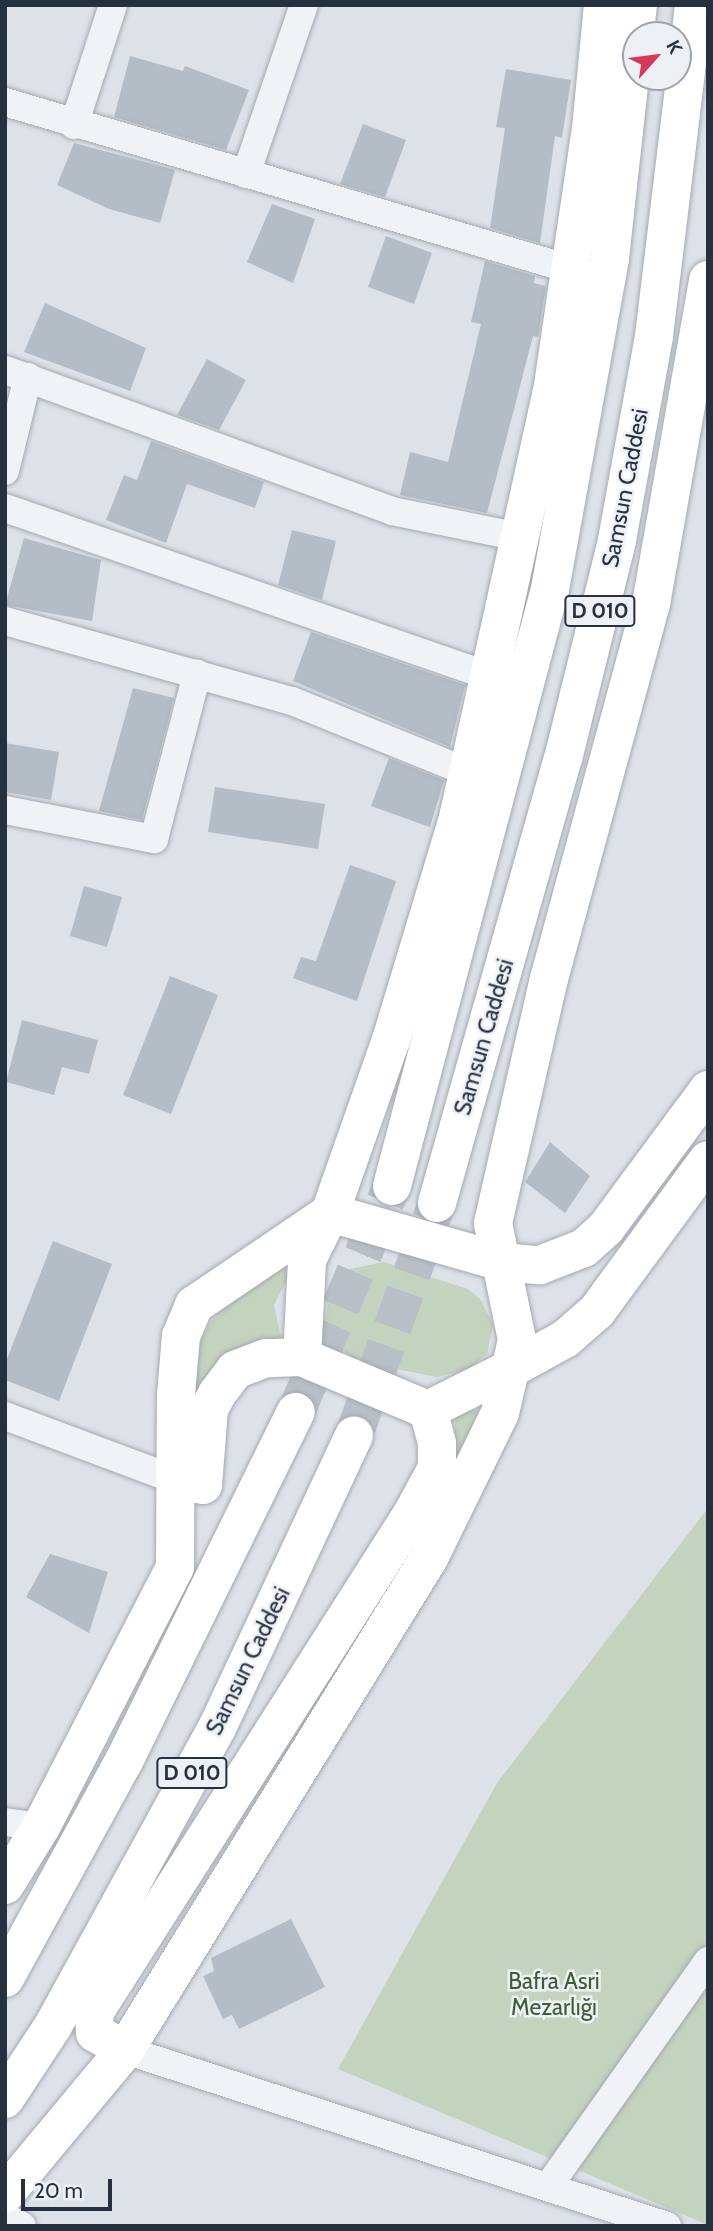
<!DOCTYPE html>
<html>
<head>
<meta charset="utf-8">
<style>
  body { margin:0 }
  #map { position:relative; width:713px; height:2231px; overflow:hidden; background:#dde2e8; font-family:Cabin,sans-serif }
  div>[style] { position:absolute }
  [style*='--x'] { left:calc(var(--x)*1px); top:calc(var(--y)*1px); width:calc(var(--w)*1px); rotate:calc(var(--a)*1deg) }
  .green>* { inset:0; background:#c4d3be }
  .building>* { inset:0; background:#b4bcc5 }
  .trunk-tunnel>* { height:38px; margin-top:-19px; transform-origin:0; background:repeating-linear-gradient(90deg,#b8bfc6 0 38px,transparent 0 57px) }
  .roads { filter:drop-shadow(0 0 2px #a2a9b2) drop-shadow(0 0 2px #a2a9b2) }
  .minor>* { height:28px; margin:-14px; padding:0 14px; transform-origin:14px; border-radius:14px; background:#f0f3f6 }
  .secondary>* { height:38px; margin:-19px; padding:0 19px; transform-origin:19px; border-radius:19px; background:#fff }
  .trunk>* { height:38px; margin:-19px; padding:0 19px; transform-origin:19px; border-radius:19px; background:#fff }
  span { translate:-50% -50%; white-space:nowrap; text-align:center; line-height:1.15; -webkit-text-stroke:5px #edf1f6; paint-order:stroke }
  .shield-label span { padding:2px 5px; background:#edf1f6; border:2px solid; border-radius:5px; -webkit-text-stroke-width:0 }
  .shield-label { font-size:21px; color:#263140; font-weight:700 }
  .street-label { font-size:23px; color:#263140 }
  .park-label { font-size:23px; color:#3d5d32 }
  .frame { position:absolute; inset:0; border:7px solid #263140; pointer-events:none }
  .north { position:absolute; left:622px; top:21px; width:70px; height:70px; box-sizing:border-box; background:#edf1f6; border:2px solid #9da4ad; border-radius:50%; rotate:62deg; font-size:19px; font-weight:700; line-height:28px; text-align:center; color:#263140 }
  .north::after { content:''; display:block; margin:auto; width:24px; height:32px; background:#d7385a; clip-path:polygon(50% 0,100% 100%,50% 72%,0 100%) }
  .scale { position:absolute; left:21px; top:2179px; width:91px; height:32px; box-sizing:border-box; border:4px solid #263140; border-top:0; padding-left:9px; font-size:21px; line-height:24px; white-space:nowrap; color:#263140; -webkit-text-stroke:5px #edf1f6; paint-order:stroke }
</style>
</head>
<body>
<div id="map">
  <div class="green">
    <i style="clip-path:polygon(298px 1258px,274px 1305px,282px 1342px,193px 1419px,199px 1343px,210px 1323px,226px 1305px)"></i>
    <i style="clip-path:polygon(384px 1262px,468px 1289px,481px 1300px,493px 1325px,487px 1354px,467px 1370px,437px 1377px,355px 1361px,343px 1350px,326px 1322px,329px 1287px,345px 1270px)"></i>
    <i style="clip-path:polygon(478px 1410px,460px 1467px,455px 1466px,455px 1414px)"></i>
    <i style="clip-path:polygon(708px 1508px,708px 2225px,338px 2069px,497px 1783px)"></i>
  </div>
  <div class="building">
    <i style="clip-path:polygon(130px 56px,183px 71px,185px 66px,249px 90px,226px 150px,114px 117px)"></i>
    <i style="clip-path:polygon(506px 69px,571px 80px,562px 138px,555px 136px,540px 243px,490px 228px,505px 128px,496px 127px)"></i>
    <i style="clip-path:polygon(363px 124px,406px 140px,385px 197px,340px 184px)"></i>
    <i style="clip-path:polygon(74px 143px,175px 170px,160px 223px,109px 209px,57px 185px)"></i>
    <i style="clip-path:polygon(272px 204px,315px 219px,293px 283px,247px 262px)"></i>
    <i style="clip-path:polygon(386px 236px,432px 253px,414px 304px,368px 287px)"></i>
    <i style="clip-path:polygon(485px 261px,535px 276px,534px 283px,546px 286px,538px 337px,533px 336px,487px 513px,400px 495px,410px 452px,448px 462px,481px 324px,471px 322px)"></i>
    <i style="clip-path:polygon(45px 303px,146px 348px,130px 391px,24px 352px)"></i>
    <i style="clip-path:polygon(207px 359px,246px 380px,219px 430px,177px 415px)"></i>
    <i style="clip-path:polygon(151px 441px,264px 482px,255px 508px,187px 484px,166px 543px,106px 520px,124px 475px,137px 480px)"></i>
    <i style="clip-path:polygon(292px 530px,336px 541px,322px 600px,278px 585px)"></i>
    <i style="clip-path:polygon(24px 538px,101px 560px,92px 621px,5px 605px)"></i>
    <i style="clip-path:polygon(311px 632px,465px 685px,450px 747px,293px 681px)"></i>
    <i style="clip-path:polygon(133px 688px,174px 698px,142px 820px,99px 811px)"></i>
    <i style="clip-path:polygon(5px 743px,59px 752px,51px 800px,5px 792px)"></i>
    <i style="clip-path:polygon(389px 758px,444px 780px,430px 827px,371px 806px)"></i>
    <i style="clip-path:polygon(215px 787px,325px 804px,318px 849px,208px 832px)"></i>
    <i style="clip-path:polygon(350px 865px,396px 881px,357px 1001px,293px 978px,301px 957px,316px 961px)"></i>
    <i style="clip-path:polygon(84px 886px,122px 897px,107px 947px,70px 936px)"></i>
    <i style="clip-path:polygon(170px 976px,218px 995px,171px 1114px,123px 1095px)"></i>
    <i style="clip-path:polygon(22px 1020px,98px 1040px,89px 1074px,62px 1067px,54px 1095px,6px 1082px)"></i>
    <i style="clip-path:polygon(550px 1142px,590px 1176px,565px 1213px,525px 1182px)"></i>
    <i style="clip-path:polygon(53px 1241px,112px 1264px,59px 1401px,5px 1380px,5px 1364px)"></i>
    <i style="clip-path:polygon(50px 1554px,108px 1572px,89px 1633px,26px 1597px)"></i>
    <i style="clip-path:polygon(291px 1919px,325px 1987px,239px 2029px,232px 2015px,223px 2019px,203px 1976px,214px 1971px,211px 1958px)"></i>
  </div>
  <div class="trunk-tunnel">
    <i style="--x:296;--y:1412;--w:246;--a:-67"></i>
    <i style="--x:354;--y:1435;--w:246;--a:-70.3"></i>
  </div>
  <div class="roads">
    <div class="minor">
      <i style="--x:5;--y:102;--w:589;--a:16.47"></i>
      <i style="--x:74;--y:125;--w:126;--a:-72"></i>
      <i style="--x:246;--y:174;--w:179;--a:-71.1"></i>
      <i style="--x:5;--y:370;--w:412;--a:20"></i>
      <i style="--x:392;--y:511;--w:131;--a:11.5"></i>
      <i style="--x:5;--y:471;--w:97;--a:-76.3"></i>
      <i style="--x:5;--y:508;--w:512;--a:19.14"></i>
      <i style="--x:5;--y:621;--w:298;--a:15.6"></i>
      <i style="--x:292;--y:701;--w:190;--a:22"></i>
      <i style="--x:5;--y:810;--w:152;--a:11"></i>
      <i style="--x:154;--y:839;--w:171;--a:-75.4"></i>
      <i style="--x:5;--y:1416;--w:186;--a:20.5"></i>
      <i style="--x:5;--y:1822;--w:36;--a:8"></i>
      <i style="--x:125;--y:2050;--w:570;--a:17.99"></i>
      <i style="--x:550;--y:2184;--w:273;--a:-54.7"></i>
      <i style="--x:5;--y:2217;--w:19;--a:28"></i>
    </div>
    <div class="secondary">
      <i style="--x:502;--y:1262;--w:38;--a:5"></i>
      <i style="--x:540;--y:1265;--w:47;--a:-21.1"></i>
      <i style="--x:584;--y:1248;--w:30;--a:-42"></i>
      <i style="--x:606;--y:1228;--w:172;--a:-53.5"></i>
      <i style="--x:512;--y:1368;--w:60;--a:-28.7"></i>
      <i style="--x:565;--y:1339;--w:43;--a:-41.2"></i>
      <i style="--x:597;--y:1311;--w:187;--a:-53.7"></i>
    </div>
    <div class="trunk">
      <i style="--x:392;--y:1186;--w:618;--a:-75.18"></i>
      <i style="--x:550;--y:589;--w:336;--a:-79.7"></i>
      <i style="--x:610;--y:258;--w:255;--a:-83.7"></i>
      <i style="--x:437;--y:1203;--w:462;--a:-74.2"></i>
      <i style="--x:563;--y:759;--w:226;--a:-76.1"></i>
      <i style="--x:617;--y:540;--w:207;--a:-79.7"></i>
      <i style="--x:654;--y:336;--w:333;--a:-83.1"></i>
      <i style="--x:302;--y:1357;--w:97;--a:-87"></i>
      <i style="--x:307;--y:1260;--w:52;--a:-63.9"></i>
      <i style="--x:330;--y:1213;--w:179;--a:15.9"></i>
      <i style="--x:428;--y:1410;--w:94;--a:-26.6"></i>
      <i style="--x:5;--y:1885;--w:68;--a:-58.2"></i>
      <i style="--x:41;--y:1827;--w:292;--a:-62.7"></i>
      <i style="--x:175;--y:1567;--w:172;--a:-89.7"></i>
      <i style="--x:176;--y:1395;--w:59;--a:-85.2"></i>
      <i style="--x:181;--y:1336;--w:34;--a:-67"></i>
      <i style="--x:194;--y:1305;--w:164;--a:-34.1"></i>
      <i style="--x:330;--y:1213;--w:183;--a:-70.6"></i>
      <i style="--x:391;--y:1040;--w:232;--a:-73.2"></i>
      <i style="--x:458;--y:818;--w:436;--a:-77.6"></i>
      <i style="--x:552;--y:392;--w:266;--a:-81.6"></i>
      <i style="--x:591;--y:129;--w:125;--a:-84.5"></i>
      <i style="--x:5;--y:1978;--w:247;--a:-61.3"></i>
      <i style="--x:124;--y:1761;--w:389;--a:-63.8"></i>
      <i style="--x:125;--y:2050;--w:34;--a:-150"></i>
      <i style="--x:95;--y:2033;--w:20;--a:-93"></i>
      <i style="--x:94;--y:2013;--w:592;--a:-57.49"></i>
      <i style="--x:412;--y:1514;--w:52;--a:-61.5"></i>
      <i style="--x:437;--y:1468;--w:25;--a:-90"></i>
      <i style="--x:437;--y:1443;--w:34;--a:-105"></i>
      <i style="--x:428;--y:1410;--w:137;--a:-157.2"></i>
      <i style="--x:302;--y:1357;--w:36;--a:178"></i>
      <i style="--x:266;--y:1358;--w:33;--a:159"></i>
      <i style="--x:235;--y:1370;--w:30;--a:127"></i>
      <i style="--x:217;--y:1394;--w:17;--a:118"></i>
      <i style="--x:209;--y:1409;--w:76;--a:94.5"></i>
      <i style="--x:203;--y:1485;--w:24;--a:-171"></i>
      <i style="--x:5;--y:2099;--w:87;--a:-56.7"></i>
      <i style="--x:53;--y:2026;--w:340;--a:-61.2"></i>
      <i style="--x:217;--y:1728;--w:323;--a:-64.9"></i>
      <i style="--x:5;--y:2194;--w:187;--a:-50.2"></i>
      <i style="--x:125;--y:2050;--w:578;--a:-58.29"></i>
      <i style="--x:429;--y:1558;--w:161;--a:-63.9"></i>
      <i style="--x:500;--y:1413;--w:75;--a:-76.9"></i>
      <i style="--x:517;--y:1340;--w:119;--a:-101.6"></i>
      <i style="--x:493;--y:1223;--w:250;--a:-77.1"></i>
      <i style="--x:549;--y:979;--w:389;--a:-74.8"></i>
      <i style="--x:651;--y:604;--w:329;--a:-80"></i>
    </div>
  </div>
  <div class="shield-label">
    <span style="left:600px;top:611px">D 010</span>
    <span style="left:192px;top:1773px">D 010</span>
  </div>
  <div class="street-label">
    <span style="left:625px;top:488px;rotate:-79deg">Samsun Caddesi</span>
    <span style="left:484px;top:1037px;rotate:-74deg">Samsun Caddesi</span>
    <span style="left:248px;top:1661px;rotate:-64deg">Samsun Caddesi</span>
  </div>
  <div class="park-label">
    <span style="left:554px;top:1994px">Bafra Asri<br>Mezarlığı</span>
  </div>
  <div class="frame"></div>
  <div class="north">K</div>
  <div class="scale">20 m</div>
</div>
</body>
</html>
